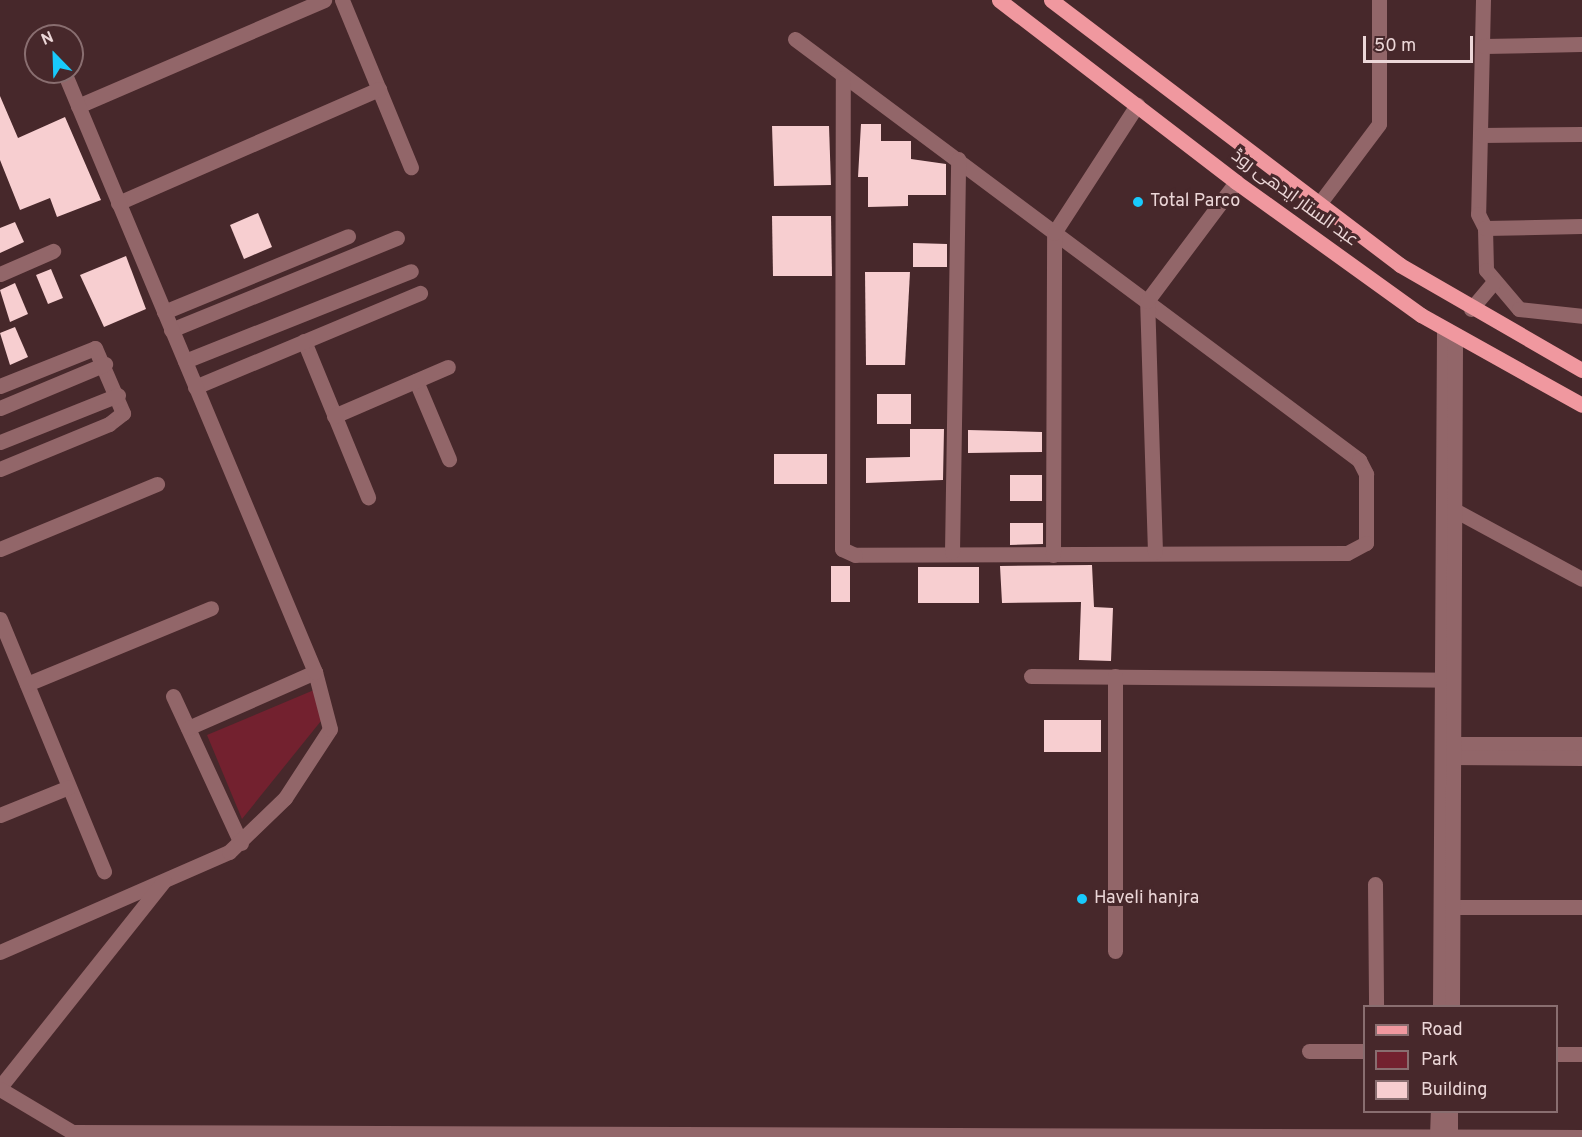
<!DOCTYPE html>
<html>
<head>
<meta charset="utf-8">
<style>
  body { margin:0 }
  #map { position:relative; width:1582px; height:1137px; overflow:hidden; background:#47282b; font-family:Overpass,Cairo,sans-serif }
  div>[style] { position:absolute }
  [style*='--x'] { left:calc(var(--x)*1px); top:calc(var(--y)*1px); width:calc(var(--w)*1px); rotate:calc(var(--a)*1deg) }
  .green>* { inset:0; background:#73212f }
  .building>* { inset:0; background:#f7ced0 }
  .minor>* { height:15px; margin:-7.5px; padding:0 7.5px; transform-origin:7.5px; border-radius:7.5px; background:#926669 }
  .major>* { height:15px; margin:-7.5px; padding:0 7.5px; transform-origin:7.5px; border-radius:7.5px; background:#f0989f }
  .dots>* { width:16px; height:16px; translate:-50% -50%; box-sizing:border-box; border:3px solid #47282b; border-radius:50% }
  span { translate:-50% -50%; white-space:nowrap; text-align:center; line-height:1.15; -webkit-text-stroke:6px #47282b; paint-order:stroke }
  .street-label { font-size:18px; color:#ecd7d8 }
  .poi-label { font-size:18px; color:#ecd7d8 }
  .left { translate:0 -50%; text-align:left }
  .legend { position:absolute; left:1363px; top:1005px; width:195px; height:108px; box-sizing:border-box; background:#47282b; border:2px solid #896e70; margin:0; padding:8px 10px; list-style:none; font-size:18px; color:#ecd7d8 }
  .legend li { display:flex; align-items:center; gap:12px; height:30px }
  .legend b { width:30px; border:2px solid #896e70 }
  .north { position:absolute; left:24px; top:24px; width:60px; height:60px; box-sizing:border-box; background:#47282b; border:2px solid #896e70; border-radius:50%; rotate:337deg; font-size:16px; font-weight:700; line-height:24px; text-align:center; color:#ecd7d8 }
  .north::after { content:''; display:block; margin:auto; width:21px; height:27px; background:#18cafc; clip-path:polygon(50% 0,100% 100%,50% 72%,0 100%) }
  .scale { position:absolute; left:1363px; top:36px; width:110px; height:27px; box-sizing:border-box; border:3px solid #ecd7d8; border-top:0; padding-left:8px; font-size:18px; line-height:21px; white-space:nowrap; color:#ecd7d8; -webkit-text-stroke:4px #47282b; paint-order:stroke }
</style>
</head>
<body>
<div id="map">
  <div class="green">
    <i style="clip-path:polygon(314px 690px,325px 716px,242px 819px,207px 735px)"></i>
  </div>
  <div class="building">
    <i style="clip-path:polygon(0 96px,18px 138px,65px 117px,101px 200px,57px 217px,50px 198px,20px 210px,0 160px)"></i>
    <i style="clip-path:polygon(861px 124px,881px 124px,881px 141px,911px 141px,911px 159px,946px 164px,946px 195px,908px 195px,908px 206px,868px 207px,868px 177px,858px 177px)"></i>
    <i style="clip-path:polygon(772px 126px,829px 126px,831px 185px,774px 186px)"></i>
    <i style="clip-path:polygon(258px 213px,272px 247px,244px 259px,230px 225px)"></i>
    <i style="clip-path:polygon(772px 216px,831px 216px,832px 276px,773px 276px)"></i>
    <i style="clip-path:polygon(15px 222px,24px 242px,0 253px,0 228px)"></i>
    <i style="clip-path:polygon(913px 243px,947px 244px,947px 267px,913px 267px)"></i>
    <i style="clip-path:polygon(126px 256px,146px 309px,104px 327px,80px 275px)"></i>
    <i style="clip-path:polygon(51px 269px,63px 298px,48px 304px,36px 275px)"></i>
    <i style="clip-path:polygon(865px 272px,910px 272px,905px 365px,866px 365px)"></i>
    <i style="clip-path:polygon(15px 283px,28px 314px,10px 322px,0 290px)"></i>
    <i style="clip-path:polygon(15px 327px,28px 357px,10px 365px,0 333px)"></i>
    <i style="clip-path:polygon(877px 394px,911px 394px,911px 424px,877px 424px)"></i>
    <i style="clip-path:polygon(910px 429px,944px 429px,943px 480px,866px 483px,866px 458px,910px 457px)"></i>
    <i style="clip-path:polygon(968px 430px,1042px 432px,1042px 452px,968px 453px)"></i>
    <i style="clip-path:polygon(774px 454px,827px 454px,827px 484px,774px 484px)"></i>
    <i style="clip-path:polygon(1010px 475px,1042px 475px,1042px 501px,1010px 501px)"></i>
    <i style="clip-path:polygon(1010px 523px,1043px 523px,1043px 544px,1010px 545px)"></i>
    <i style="clip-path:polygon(1092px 565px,1094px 607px,1113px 608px,1111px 661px,1079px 660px,1081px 602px,1002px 603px,1000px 566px)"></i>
    <i style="clip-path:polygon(831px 566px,850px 566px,850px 602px,831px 602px)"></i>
    <i style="clip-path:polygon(918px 567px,979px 567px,979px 603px,918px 603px)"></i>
    <i style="clip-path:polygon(1044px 720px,1101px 720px,1101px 752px,1044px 752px)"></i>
  </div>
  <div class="minor">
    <i style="--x:342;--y:0;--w:181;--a:67.6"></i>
    <i style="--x:1483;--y:0;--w:214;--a:91.3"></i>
    <i style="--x:1478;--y:214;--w:16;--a:63"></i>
    <i style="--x:1485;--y:228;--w:42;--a:88.6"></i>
    <i style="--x:1486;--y:270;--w:51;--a:49.8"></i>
    <i style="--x:1519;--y:309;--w:63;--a:6.3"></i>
    <i style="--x:795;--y:39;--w:704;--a:36.74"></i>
    <i style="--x:1359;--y:460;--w:16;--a:63"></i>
    <i style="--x:1366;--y:474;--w:69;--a:90"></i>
    <i style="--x:1366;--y:543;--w:21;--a:152"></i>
    <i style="--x:1347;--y:553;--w:492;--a:179.8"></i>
    <i style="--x:855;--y:555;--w:14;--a:-155"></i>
    <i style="--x:842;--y:549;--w:471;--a:-89.9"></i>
    <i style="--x:1484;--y:46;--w:98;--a:-1.2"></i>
    <i style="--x:78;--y:106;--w:268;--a:-23.3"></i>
    <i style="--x:1481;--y:135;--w:101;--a:-0.6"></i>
    <i style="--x:118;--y:203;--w:285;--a:-23.6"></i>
    <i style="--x:1319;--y:204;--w:100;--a:-53.1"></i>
    <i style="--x:1379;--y:124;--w:124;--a:-90"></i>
    <i style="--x:1485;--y:228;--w:97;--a:-1.2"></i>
    <i style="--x:0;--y:274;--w:58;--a:-23.5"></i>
    <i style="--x:1471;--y:309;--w:34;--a:-50"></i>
    <i style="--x:164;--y:312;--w:199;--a:-22.4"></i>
    <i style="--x:171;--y:330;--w:244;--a:-22.2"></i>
    <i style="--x:304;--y:341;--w:169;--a:67.7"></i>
    <i style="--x:185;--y:361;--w:243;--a:-21.7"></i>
    <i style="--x:416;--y:381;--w:85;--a:67.1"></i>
    <i style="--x:0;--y:386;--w:102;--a:-21.8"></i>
    <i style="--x:95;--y:348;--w:71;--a:66.7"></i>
    <i style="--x:123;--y:413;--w:18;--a:142"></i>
    <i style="--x:109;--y:424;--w:118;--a:157.6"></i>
    <i style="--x:195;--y:387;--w:244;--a:-22.7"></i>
    <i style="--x:0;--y:408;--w:114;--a:-22.7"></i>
    <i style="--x:334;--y:416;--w:124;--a:-23.3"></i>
    <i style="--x:0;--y:442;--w:127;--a:-21.7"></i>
    <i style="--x:1447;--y:506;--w:153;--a:28.4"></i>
    <i style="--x:0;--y:549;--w:170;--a:-22.5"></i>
    <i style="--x:952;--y:552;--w:393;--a:-89.1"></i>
    <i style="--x:1155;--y:552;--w:251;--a:-91.8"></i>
    <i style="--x:1147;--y:301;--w:149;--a:-53.2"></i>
    <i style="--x:1053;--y:555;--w:322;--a:-89.8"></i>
    <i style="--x:1054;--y:233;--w:153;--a:-57"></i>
    <i style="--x:0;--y:619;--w:273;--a:67.6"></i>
    <i style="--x:1031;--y:676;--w:420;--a:0.5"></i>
    <i style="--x:1115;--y:676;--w:275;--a:90"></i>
    <i style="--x:27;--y:684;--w:199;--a:-22.4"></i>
    <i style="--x:173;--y:696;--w:162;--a:65.2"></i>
    <i style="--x:188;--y:728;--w:139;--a:-23.8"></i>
    <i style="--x:1445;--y:744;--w:137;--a:0"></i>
    <i style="--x:1447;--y:757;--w:135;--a:0.4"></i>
    <i style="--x:0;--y:815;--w:74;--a:-22.1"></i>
    <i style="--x:1375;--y:884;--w:122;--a:89.5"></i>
    <i style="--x:1453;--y:907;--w:129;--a:0"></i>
    <i style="--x:0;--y:952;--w:250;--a:-23.6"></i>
    <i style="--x:229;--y:852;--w:78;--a:-44"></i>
    <i style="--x:285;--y:798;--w:82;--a:-56.9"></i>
    <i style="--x:330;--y:729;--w:59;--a:-104.7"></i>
    <i style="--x:315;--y:672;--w:650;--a:-112.7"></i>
    <i style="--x:1440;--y:1006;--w:677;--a:-89.66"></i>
    <i style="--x:1452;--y:1006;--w:671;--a:-89.74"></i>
    <i style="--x:1309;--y:1051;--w:55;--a:0"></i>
    <i style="--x:1556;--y:1054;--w:26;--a:0"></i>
    <i style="--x:0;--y:1087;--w:263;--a:-51.5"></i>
    <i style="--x:0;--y:1089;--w:84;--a:30.8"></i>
    <i style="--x:72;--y:1132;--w:1510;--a:0.19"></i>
    <i style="--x:1437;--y:1136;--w:24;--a:-88"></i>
    <i style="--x:1450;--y:1136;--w:24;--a:-90"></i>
  </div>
  <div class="major">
    <i style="--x:999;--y:0;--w:299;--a:37.5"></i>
    <i style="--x:1236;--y:182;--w:228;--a:35.7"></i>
    <i style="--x:1421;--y:315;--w:184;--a:29.2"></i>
    <i style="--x:1051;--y:0;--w:438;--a:37.2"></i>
    <i style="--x:1400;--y:265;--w:210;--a:30"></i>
  </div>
  <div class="dots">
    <i style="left:1138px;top:202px;background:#18cafc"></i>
    <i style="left:1082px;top:899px;background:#18cafc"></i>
  </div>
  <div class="street-label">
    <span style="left:1294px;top:199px;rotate:36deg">عبد الستار ایدھی روڈ</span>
  </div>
  <div class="poi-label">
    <span class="left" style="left:1150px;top:202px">Total Parco</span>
    <span class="left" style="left:1094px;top:899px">Haveli hanjra</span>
  </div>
  <ul class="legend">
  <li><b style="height:8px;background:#f0989f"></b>Road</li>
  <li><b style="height:16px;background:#73212f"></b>Park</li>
  <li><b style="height:16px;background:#f7ced0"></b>Building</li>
  </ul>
  <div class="north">N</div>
  <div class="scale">50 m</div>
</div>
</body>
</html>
